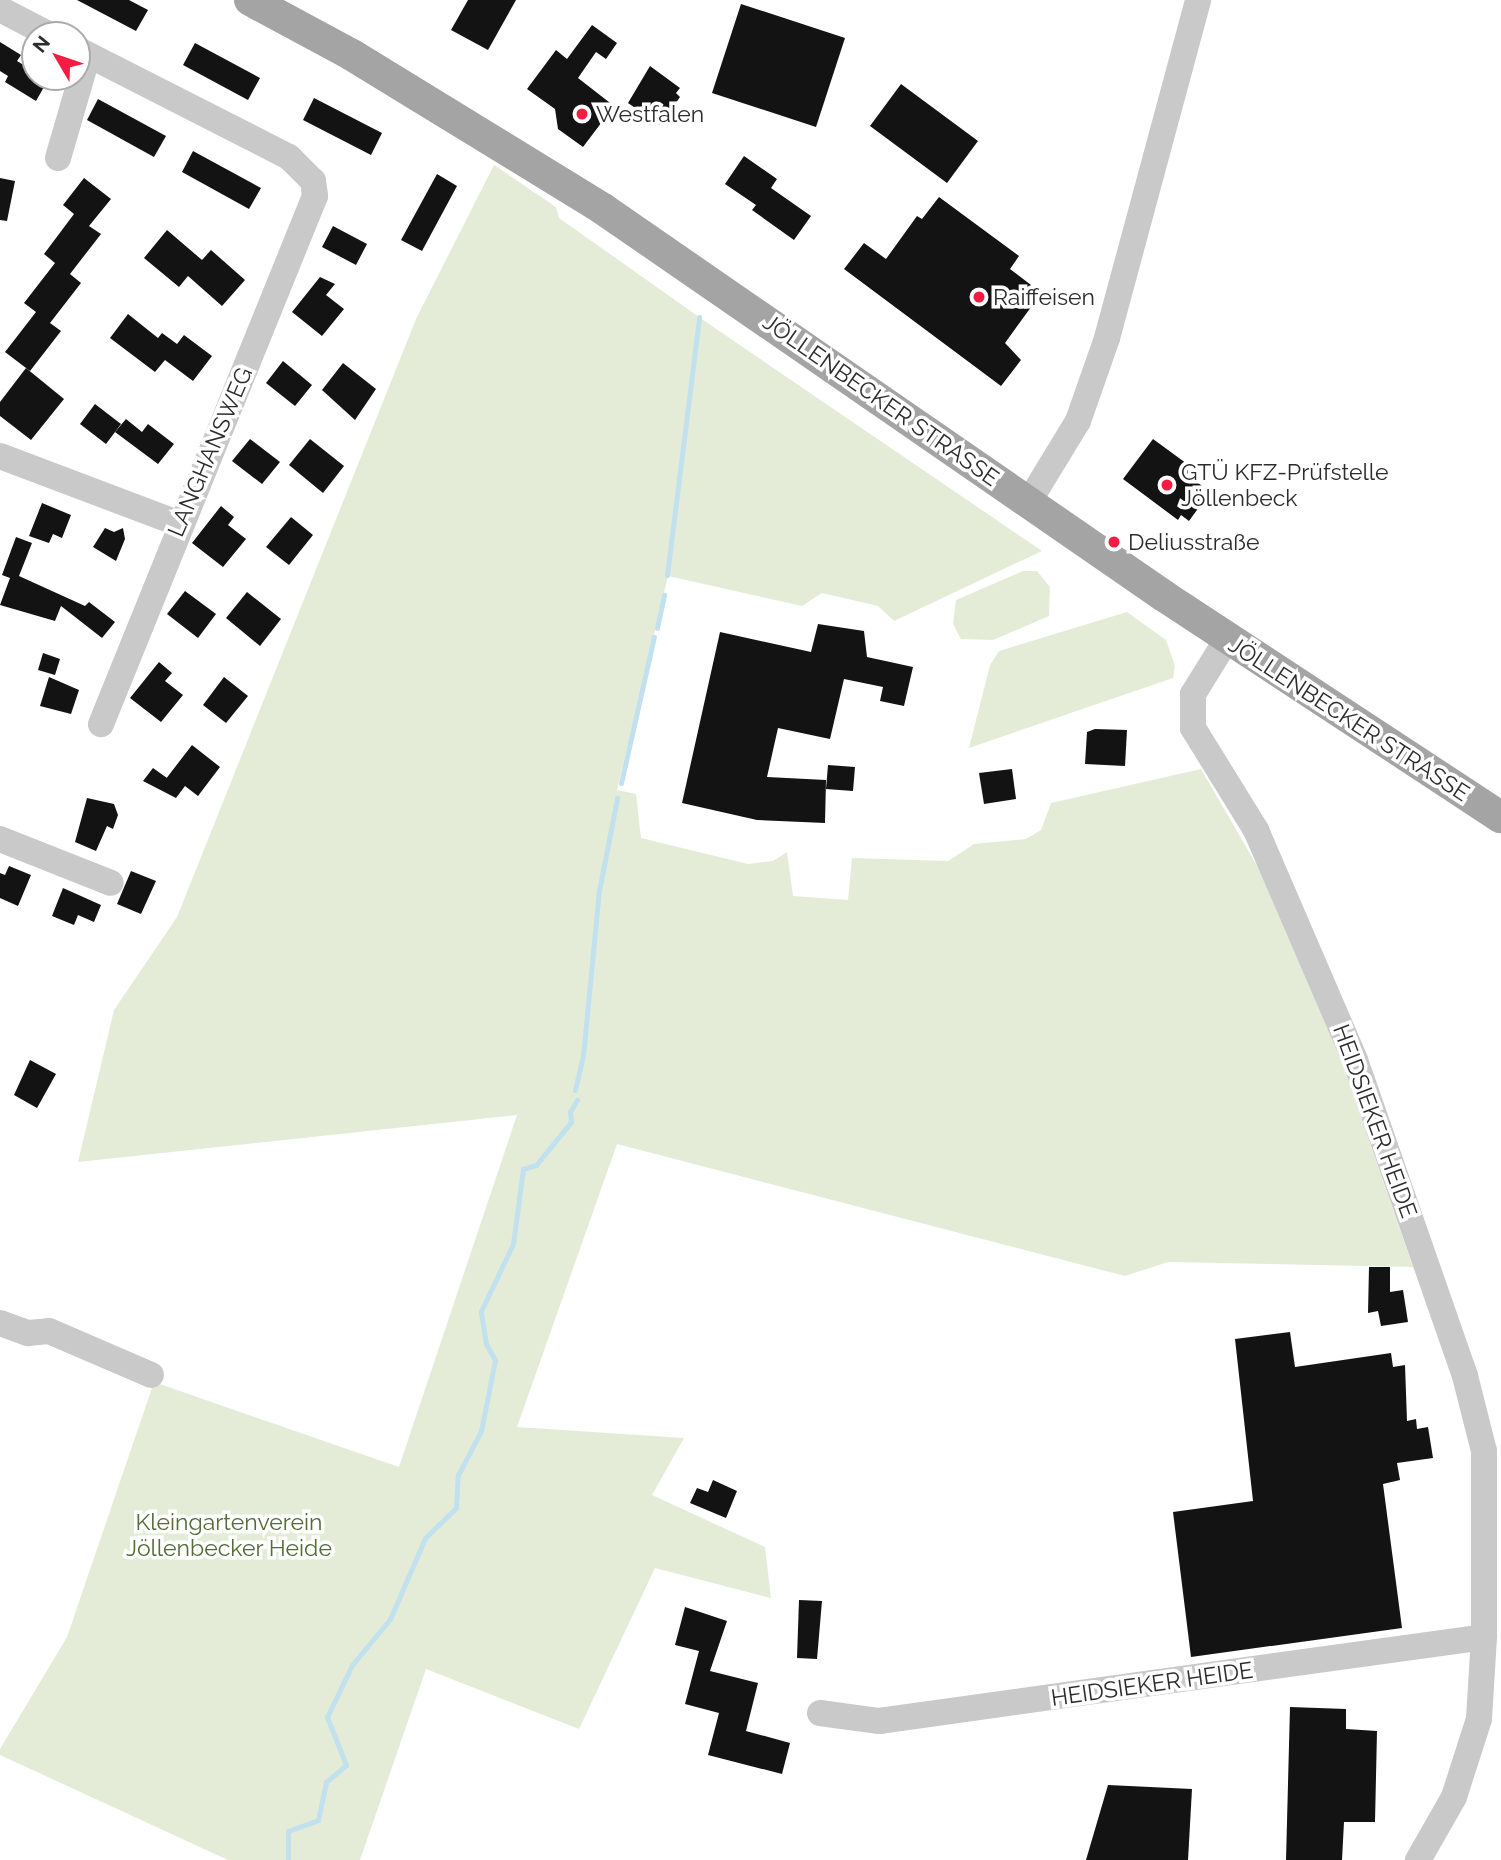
<!DOCTYPE html>
<html>
<head>
<meta charset="utf-8">
<style>
  body { margin:0 }
  #map { position:relative; width:1501px; height:1860px; overflow:hidden; background:#fff; font-family:Raleway,sans-serif }
  div>[style] { position:absolute }
  [style*='--x'] { left:calc(var(--x)*1px); top:calc(var(--y)*1px); width:calc(var(--w)*1px); rotate:calc(var(--a)*1deg) }
  .green>* { inset:0; background:#e4ecd8 }
  .stream>* { height:5px; margin:-2.5px; padding:0 2.5px; transform-origin:2.5px; border-radius:2.5px; background:#c1e1ee }
  .building>* { inset:0; background:#131313 }
  .minor>* { height:26px; margin:-13px; padding:0 13px; transform-origin:13px; border-radius:13px; background:#c9c9c9 }
  .major>* { height:32px; margin:-16px; padding:0 16px; transform-origin:16px; border-radius:16px; background:#a4a4a4 }
  .dots>* { width:19px; height:19px; translate:-50% -50%; box-sizing:border-box; border:4px solid #fff; border-radius:50% }
  span { translate:-50% -50%; white-space:nowrap; text-align:center; line-height:1.15; -webkit-text-stroke:7px #fff; paint-order:stroke }
  .poi-label { font-size:23px; color:#2c2c2c }
  .left { translate:0 -50%; text-align:left }
  .street-label { font-size:23px; color:#2c2c2c }
  .park-label { font-size:23px; color:#556b36 }
  .north { position:absolute; left:21px; top:21px; width:70px; height:70px; box-sizing:border-box; background:#fff; border:2px solid #ababab; border-radius:50%; rotate:309deg; font-size:19px; font-weight:700; line-height:28px; text-align:center; color:#2c2c2c }
  .north::after { content:''; display:block; margin:auto; width:24px; height:32px; background:#f61b42; clip-path:polygon(50% 0,100% 100%,50% 72%,0 100%) }
</style>
</head>
<body>
<div id="map">
  <div class="green">
    <i style="clip-path:polygon(494px 165px,556px 207px,559px 218px,709px 324px,1042px 551px,894px 621px,878px 606px,822px 593px,802px 606px,668px 576px,617px 790px,636px 794px,641px 838px,748px 864px,773px 861px,787px 852px,793px 896px,848px 900px,852px 858px,948px 861px,974px 844px,1026px 839px,1041px 830px,1051px 803px,1201px 769px,1259px 869px,1341px 1060px,1413px 1267px,1168px 1262px,1125px 1276px,617px 1144px,517px 1427px,684px 1438px,652px 1495px,765px 1547px,771px 1598px,655px 1568px,579px 1729px,426px 1669px,360px 1860px,228px 1860px,0 1755px,0 1749px,67px 1637px,154px 1382px,399px 1467px,517px 1115px,78px 1162px,114px 1010px,177px 917px,416px 319px)"></i>
    <i style="clip-path:polygon(1023px 571px,1037px 571px,1050px 587px,1049px 616px,993px 640px,961px 639px,953px 624px,956px 600px)"></i>
    <i style="clip-path:polygon(1127px 612px,1166px 640px,1175px 666px,1173px 678px,969px 748px,990px 665px,999px 651px)"></i>
  </div>
  <div class="stream">
    <i style="--x:667;--y:575;--w:260;--a:-82.9"></i>
    <i style="--x:657;--y:628;--w:34;--a:-78"></i>
    <i style="--x:621;--y:783;--w:150;--a:-77.3"></i>
    <i style="--x:575;--y:1090;--w:35;--a:-77"></i>
    <i style="--x:583;--y:1056;--w:166;--a:-84.5"></i>
    <i style="--x:599;--y:891;--w:95;--a:-79"></i>
    <i style="--x:288;--y:1860;--w:29;--a:-90"></i>
    <i style="--x:288;--y:1831;--w:32;--a:-20"></i>
    <i style="--x:318;--y:1820;--w:39;--a:-78"></i>
    <i style="--x:326;--y:1782;--w:26;--a:-40"></i>
    <i style="--x:346;--y:1765;--w:52;--a:-111.6"></i>
    <i style="--x:327;--y:1717;--w:58;--a:-64.3"></i>
    <i style="--x:352;--y:1665;--w:60;--a:-50.4"></i>
    <i style="--x:390;--y:1619;--w:88;--a:-66.6"></i>
    <i style="--x:425;--y:1538;--w:43;--a:-44.1"></i>
    <i style="--x:456;--y:1508;--w:33;--a:-87"></i>
    <i style="--x:458;--y:1475;--w:50;--a:-62.4"></i>
    <i style="--x:481;--y:1431;--w:72;--a:-78.8"></i>
    <i style="--x:495;--y:1360;--w:18;--a:-119"></i>
    <i style="--x:486;--y:1344;--w:33;--a:-99"></i>
    <i style="--x:481;--y:1311;--w:74;--a:-64.5"></i>
    <i style="--x:513;--y:1244;--w:76;--a:-82.4"></i>
    <i style="--x:523;--y:1169;--w:14;--a:-17"></i>
    <i style="--x:536;--y:1165;--w:55;--a:-50.9"></i>
    <i style="--x:571;--y:1122;--w:10;--a:-96"></i>
    <i style="--x:570;--y:1112;--w:14;--a:-60"></i>
  </div>
  <div class="building">
    <i style="clip-path:polygon(77px 0,129px 0,148px 10px,136px 31px)"></i>
    <i style="clip-path:polygon(468px 0,516px 0,488px 50px,451px 30px)"></i>
    <i style="clip-path:polygon(741px 4px,845px 38px,816px 127px,712px 93px)"></i>
    <i style="clip-path:polygon(592px 25px,617px 43px,606px 59px,596px 52px,578px 78px,614px 106px,583px 147px,558px 129px,555px 109px,527px 89px,556px 50px,567px 59px)"></i>
    <i style="clip-path:polygon(0 42px,21px 55px,17px 61px,35px 72px,35px 77px,48px 80px,36px 101px,5px 82px,8px 76px,0 71px)"></i>
    <i style="clip-path:polygon(195px 43px,260px 78px,248px 100px,183px 65px)"></i>
    <i style="clip-path:polygon(650px 66px,680px 88px,676px 93px,680px 97px,660px 125px,628px 103px)"></i>
    <i style="clip-path:polygon(901px 84px,978px 141px,947px 183px,870px 126px)"></i>
    <i style="clip-path:polygon(314px 98px,382px 133px,371px 155px,303px 120px)"></i>
    <i style="clip-path:polygon(98px 99px,166px 136px,154px 157px,87px 120px)"></i>
    <i style="clip-path:polygon(193px 151px,261px 188px,249px 209px,182px 172px)"></i>
    <i style="clip-path:polygon(744px 156px,777px 179px,771px 188px,811px 216px,794px 240px,752px 210px,756px 205px,725px 184px)"></i>
    <i style="clip-path:polygon(437px 174px,457px 186px,422px 251px,401px 240px)"></i>
    <i style="clip-path:polygon(0 178px,15px 181px,7px 221px,0 220px)"></i>
    <i style="clip-path:polygon(84px 178px,111px 199px,89px 226px,101px 234px,70px 274px,81px 283px,50px 323px,61px 331px,30px 371px,5px 352px,36px 312px,24px 303px,55px 263px,44px 254px,74px 214px,63px 205px)"></i>
    <i style="clip-path:polygon(939px 197px,1019px 256px,1010px 269px,1031px 285px,1024px 295px,1034px 303px,1005px 343px,1021px 360px,1001px 386px,844px 269px,864px 243px,886px 259px,917px 216px,922px 219px)"></i>
    <i style="clip-path:polygon(333px 226px,367px 244px,356px 265px,322px 247px)"></i>
    <i style="clip-path:polygon(167px 230px,202px 260px,211px 250px,245px 280px,222px 306px,188px 276px,179px 287px,144px 258px)"></i>
    <i style="clip-path:polygon(320px 277px,335px 284px,326px 295px,344px 309px,322px 336px,292px 312px)"></i>
    <i style="clip-path:polygon(128px 314px,158px 338px,162px 333px,177px 344px,184px 335px,212px 356px,193px 381px,165px 360px,155px 372px,110px 338px)"></i>
    <i style="clip-path:polygon(283px 361px,312px 385px,295px 406px,266px 383px)"></i>
    <i style="clip-path:polygon(343px 363px,376px 389px,355px 420px,322px 390px)"></i>
    <i style="clip-path:polygon(26px 368px,64px 399px,31px 440px,0 416px,0 402px)"></i>
    <i style="clip-path:polygon(95px 404px,121px 424px,106px 444px,80px 424px)"></i>
    <i style="clip-path:polygon(126px 419px,142px 432px,148px 424px,174px 444px,158px 464px,115px 432px)"></i>
    <i style="clip-path:polygon(250px 439px,280px 462px,262px 484px,232px 461px)"></i>
    <i style="clip-path:polygon(310px 439px,344px 466px,323px 493px,289px 465px)"></i>
    <i style="clip-path:polygon(1153px 439px,1194px 469px,1189px 476px,1210px 492px,1189px 521px,1181px 515px,1178px 520px,1123px 479px)"></i>
    <i style="clip-path:polygon(42px 503px,71px 515px,62px 538px,53px 534px,49px 543px,29px 536px)"></i>
    <i style="clip-path:polygon(221px 506px,234px 517px,228px 525px,246px 539px,223px 567px,192px 543px)"></i>
    <i style="clip-path:polygon(291px 517px,313px 535px,289px 565px,266px 547px)"></i>
    <i style="clip-path:polygon(105px 528px,114px 532px,123px 528px,125px 539px,116px 561px,93px 547px)"></i>
    <i style="clip-path:polygon(16px 537px,32px 543px,19px 576px,85px 606px,89px 602px,115px 622px,102px 638px,61px 606px,55px 621px,0 605px,10px 578px,2px 575px)"></i>
    <i style="clip-path:polygon(185px 591px,216px 614px,198px 638px,167px 614px)"></i>
    <i style="clip-path:polygon(247px 592px,281px 619px,260px 646px,226px 618px)"></i>
    <i style="clip-path:polygon(818px 624px,864px 631px,867px 657px,913px 667px,904px 706px,880px 701px,883px 687px,844px 679px,830px 739px,778px 728px,767px 777px,826px 780px,825px 823px,757px 820px,682px 803px,720px 632px,811px 652px)"></i>
    <i style="clip-path:polygon(43px 653px,60px 659px,55px 675px,38px 670px)"></i>
    <i style="clip-path:polygon(159px 662px,172px 673px,165px 681px,183px 695px,161px 722px,130px 698px)"></i>
    <i style="clip-path:polygon(49px 677px,79px 690px,71px 714px,40px 706px)"></i>
    <i style="clip-path:polygon(224px 677px,248px 696px,226px 723px,203px 705px)"></i>
    <i style="clip-path:polygon(1095px 729px,1127px 730px,1125px 766px,1085px 764px,1087px 732px)"></i>
    <i style="clip-path:polygon(192px 745px,220px 767px,198px 796px,185px 786px,176px 798px,143px 781px,153px 768px,167px 778px,162px 784px)"></i>
    <i style="clip-path:polygon(828px 765px,855px 767px,853px 791px,826px 789px)"></i>
    <i style="clip-path:polygon(1012px 769px,1016px 799px,984px 804px,979px 773px)"></i>
    <i style="clip-path:polygon(87px 798px,114px 804px,118px 815px,113px 829px,107px 826px,96px 851px,75px 842px)"></i>
    <i style="clip-path:polygon(9px 866px,31px 875px,18px 906px,0 898px,0 873px,5px 875px)"></i>
    <i style="clip-path:polygon(131px 871px,156px 881px,141px 914px,117px 904px)"></i>
    <i style="clip-path:polygon(63px 888px,101px 905px,94px 922px,78px 915px,74px 925px,52px 916px)"></i>
    <i style="clip-path:polygon(30px 1060px,56px 1074px,37px 1108px,14px 1095px)"></i>
    <i style="clip-path:polygon(1369px 1267px,1390px 1267px,1390px 1292px,1403px 1290px,1408px 1322px,1381px 1326px,1378px 1311px,1368px 1313px)"></i>
    <i style="clip-path:polygon(1290px 1332px,1295px 1367px,1391px 1353px,1393px 1367px,1405px 1365px,1407px 1421px,1416px 1419px,1417px 1429px,1428px 1427px,1433px 1458px,1397px 1463px,1400px 1480px,1383px 1484px,1402px 1628px,1191px 1657px,1173px 1512px,1253px 1501px,1235px 1339px)"></i>
    <i style="clip-path:polygon(713px 1480px,737px 1491px,726px 1518px,690px 1503px,697px 1488px,708px 1492px)"></i>
    <i style="clip-path:polygon(799px 1600px,822px 1601px,817px 1659px,797px 1658px)"></i>
    <i style="clip-path:polygon(685px 1607px,727px 1621px,710px 1671px,758px 1683px,746px 1731px,790px 1743px,782px 1774px,708px 1755px,719px 1713px,685px 1704px,699px 1651px,675px 1645px)"></i>
    <i style="clip-path:polygon(1290px 1707px,1346px 1709px,1346px 1729px,1377px 1731px,1375px 1822px,1344px 1822px,1342px 1860px,1286px 1860px)"></i>
    <i style="clip-path:polygon(1108px 1785px,1192px 1789px,1188px 1860px,1086px 1860px)"></i>
  </div>
  <div class="minor">
    <i style="--x:0;--y:9;--w:56;--a:27.5"></i>
    <i style="--x:77;--y:49;--w:238;--a:27"></i>
    <i style="--x:289;--y:157;--w:34;--a:45"></i>
    <i style="--x:313;--y:181;--w:15;--a:82"></i>
    <i style="--x:315;--y:196;--w:570;--a:112.06"></i>
    <i style="--x:58;--y:158;--w:107;--a:-73.8"></i>
    <i style="--x:0;--y:456;--w:192;--a:20.7"></i>
    <i style="--x:1028;--y:503;--w:96;--a:-58.6"></i>
    <i style="--x:1078;--y:421;--w:88;--a:-70.7"></i>
    <i style="--x:1107;--y:338;--w:350;--a:-74.9"></i>
    <i style="--x:1227;--y:639;--w:65;--a:121.7"></i>
    <i style="--x:1193;--y:694;--w:34;--a:90"></i>
    <i style="--x:1193;--y:728;--w:120;--a:58.3"></i>
    <i style="--x:1256;--y:830;--w:250;--a:66.7"></i>
    <i style="--x:1355;--y:1060;--w:335;--a:70.8"></i>
    <i style="--x:1465;--y:1376;--w:77;--a:75.8"></i>
    <i style="--x:1484;--y:1451;--w:186;--a:90"></i>
    <i style="--x:1484;--y:1637;--w:82;--a:93.5"></i>
    <i style="--x:1479;--y:1719;--w:82;--a:107.8"></i>
    <i style="--x:1454;--y:1797;--w:73;--a:119.7"></i>
    <i style="--x:0;--y:839;--w:119;--a:21.6"></i>
    <i style="--x:0;--y:1323;--w:30;--a:20"></i>
    <i style="--x:28;--y:1333;--w:21;--a:-5"></i>
    <i style="--x:49;--y:1331;--w:111;--a:23.3"></i>
    <i style="--x:820;--y:1713;--w:60;--a:7.7"></i>
    <i style="--x:879;--y:1721;--w:611;--a:-7.9"></i>
  </div>
  <div class="major">
    <i style="--x:250;--y:0;--w:116;--a:28.3"></i>
    <i style="--x:352;--y:55;--w:294;--a:31.5"></i>
    <i style="--x:603;--y:209;--w:682;--a:34.6"></i>
    <i style="--x:1164;--y:596;--w:403;--a:33.3"></i>
  </div>
  <div class="dots">
    <i style="left:582px;top:114px;background:#f61b42"></i>
    <i style="left:979px;top:297px;background:#f61b42"></i>
    <i style="left:1167px;top:485px;background:#f61b42"></i>
    <i style="left:1114px;top:542px;background:#f61b42"></i>
  </div>
  <div class="poi-label">
    <span class="left" style="left:596px;top:114px">Westfalen</span>
    <span class="left" style="left:993px;top:297px">Raiffeisen</span>
    <span class="left" style="left:1181px;top:485px">GTÜ KFZ-Prüfstelle<br>Jöllenbeck</span>
    <span class="left" style="left:1128px;top:542px">Deliusstraße</span>
  </div>
  <div class="street-label">
    <span style="left:881px;top:400px;rotate:35deg">JÖLLENBECKER STRASSE</span>
    <span style="left:210px;top:452px;rotate:-67deg">LANGHANSWEG</span>
    <span style="left:1349px;top:719px;rotate:33deg">JÖLLENBECKER STRASSE</span>
    <span style="left:1375px;top:1121px;rotate:70deg">HEIDSIEKER HEIDE</span>
    <span style="left:1152px;top:1684px;rotate:-8deg">HEIDSIEKER HEIDE</span>
  </div>
  <div class="park-label">
    <span style="left:229px;top:1535px">Kleingartenverein<br>Jöllenbecker Heide</span>
  </div>
  <div class="north">N</div>
</div>
</body>
</html>
